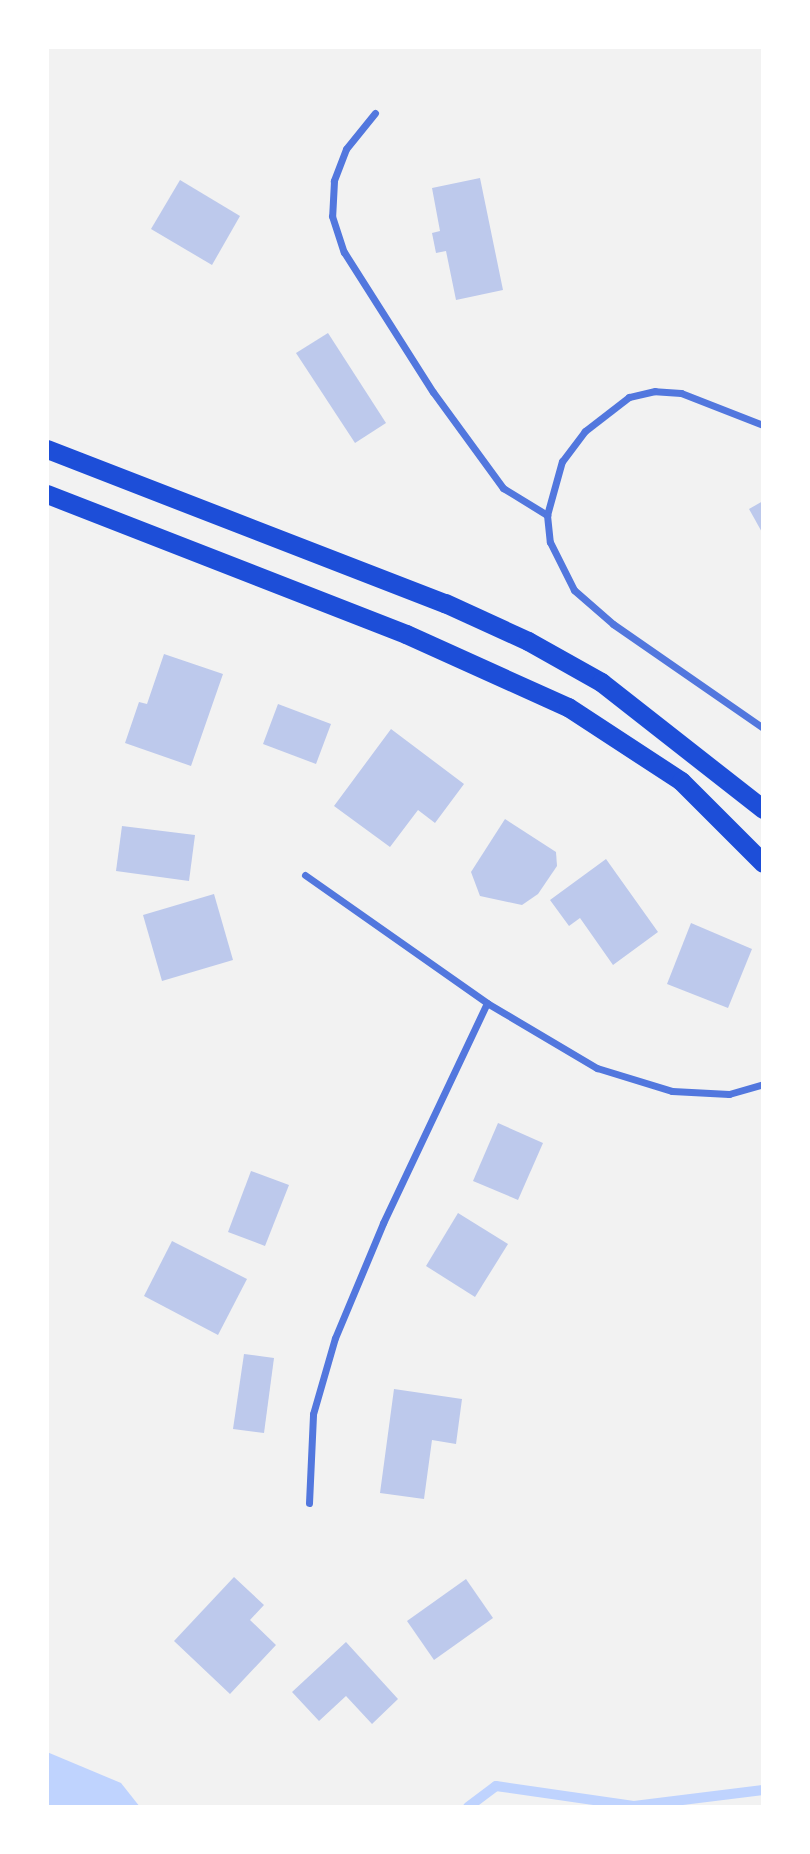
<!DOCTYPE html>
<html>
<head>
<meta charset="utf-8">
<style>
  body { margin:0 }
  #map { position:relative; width:810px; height:1854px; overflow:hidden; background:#f2f2f2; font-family:"Work Sans",sans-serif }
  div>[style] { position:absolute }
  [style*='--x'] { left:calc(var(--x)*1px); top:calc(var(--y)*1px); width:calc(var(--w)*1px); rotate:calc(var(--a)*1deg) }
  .water>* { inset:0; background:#bfd3fe }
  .stream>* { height:10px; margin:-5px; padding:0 5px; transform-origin:5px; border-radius:5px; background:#bfd3fe }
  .building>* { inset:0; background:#bdc9ec }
  .minor>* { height:7px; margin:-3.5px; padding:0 3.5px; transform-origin:3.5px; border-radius:3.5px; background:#5277de }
  .trunk>* { height:19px; margin:-9.5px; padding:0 9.5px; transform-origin:9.5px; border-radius:9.5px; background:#1d4ed8 }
  span { translate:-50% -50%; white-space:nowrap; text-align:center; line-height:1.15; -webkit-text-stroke:5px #fff; paint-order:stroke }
  .frame { position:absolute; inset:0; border:49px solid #fff; pointer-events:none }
</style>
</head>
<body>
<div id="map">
  <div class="water">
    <i style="clip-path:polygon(47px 1752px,121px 1783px,140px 1807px,47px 1807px)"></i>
  </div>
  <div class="stream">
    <i style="--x:468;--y:1807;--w:35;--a:-37"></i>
    <i style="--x:496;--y:1786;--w:139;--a:8.2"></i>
    <i style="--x:634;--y:1806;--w:130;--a:-7.1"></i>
  </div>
  <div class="building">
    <i style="clip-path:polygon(480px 178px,503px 290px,456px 300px,446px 251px,436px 253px,432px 233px,440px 231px,432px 188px)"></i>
    <i style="clip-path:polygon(180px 180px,240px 216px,212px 265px,151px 229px)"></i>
    <i style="clip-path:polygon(328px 333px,386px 423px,355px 443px,296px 353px)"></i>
    <i style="clip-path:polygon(763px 501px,763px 534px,749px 509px)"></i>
    <i style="clip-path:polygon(164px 654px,223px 674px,191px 766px,125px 743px,139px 702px,147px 704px)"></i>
    <i style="clip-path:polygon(278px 704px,331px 724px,316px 764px,263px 744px)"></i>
    <i style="clip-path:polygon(391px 729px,464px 784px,435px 823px,418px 810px,390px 847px,334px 806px)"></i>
    <i style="clip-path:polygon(505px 819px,556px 852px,557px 866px,538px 894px,522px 905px,480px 896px,471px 872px)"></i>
    <i style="clip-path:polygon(122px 826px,195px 835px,189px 881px,116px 871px)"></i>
    <i style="clip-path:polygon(606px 859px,658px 932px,613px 965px,580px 918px,569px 926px,550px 900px)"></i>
    <i style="clip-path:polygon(214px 894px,233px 960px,162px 981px,143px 915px)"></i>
    <i style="clip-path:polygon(691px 923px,752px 949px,728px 1008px,667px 984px)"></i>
    <i style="clip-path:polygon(498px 1123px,543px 1143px,518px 1200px,473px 1181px)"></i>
    <i style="clip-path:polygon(251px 1171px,289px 1185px,265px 1246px,228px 1232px)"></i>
    <i style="clip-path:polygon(458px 1213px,508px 1244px,475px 1297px,426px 1266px)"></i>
    <i style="clip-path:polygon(172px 1241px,247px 1279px,218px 1335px,144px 1296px)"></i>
    <i style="clip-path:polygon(244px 1354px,274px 1358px,264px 1433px,233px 1429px)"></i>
    <i style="clip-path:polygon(394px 1389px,462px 1399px,456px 1444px,432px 1440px,424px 1499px,380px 1493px)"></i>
    <i style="clip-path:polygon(234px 1577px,264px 1605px,250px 1620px,276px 1645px,230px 1694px,174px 1641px)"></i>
    <i style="clip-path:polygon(466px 1579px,493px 1618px,434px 1660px,407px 1621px)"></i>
    <i style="clip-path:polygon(346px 1642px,398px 1699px,372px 1724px,346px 1696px,319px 1721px,292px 1692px)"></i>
  </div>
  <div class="minor">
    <i style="--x:375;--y:113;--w:46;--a:128.9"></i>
    <i style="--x:346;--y:149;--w:34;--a:111"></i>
    <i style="--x:334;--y:181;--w:35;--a:93"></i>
    <i style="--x:332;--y:216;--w:38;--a:72"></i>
    <i style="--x:344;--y:252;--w:166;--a:57.6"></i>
    <i style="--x:433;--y:392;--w:119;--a:53.9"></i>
    <i style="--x:503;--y:488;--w:52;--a:31.5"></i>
    <i style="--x:763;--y:425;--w:88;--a:-158.7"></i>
    <i style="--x:681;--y:393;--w:26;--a:-176"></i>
    <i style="--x:655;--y:391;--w:27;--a:167"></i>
    <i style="--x:629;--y:397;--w:56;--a:142.3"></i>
    <i style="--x:585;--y:431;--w:38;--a:127"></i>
    <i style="--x:562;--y:461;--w:56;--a:105.5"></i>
    <i style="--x:547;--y:515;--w:27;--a:84"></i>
    <i style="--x:550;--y:542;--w:54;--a:63.4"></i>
    <i style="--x:574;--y:590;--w:52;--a:41.1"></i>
    <i style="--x:613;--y:624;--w:183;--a:34.7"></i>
    <i style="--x:305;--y:875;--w:223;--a:35.1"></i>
    <i style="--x:487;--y:1003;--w:128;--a:30.6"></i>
    <i style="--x:597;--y:1068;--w:78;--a:17"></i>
    <i style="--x:672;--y:1091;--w:57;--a:3"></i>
    <i style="--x:729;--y:1094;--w:35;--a:-16"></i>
    <i style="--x:309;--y:1503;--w:89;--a:-87.4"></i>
    <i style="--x:313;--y:1414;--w:79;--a:-73.9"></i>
    <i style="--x:335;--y:1338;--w:125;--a:-67.3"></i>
    <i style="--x:383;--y:1223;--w:243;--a:-64.7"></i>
  </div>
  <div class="trunk">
    <i style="--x:47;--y:449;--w:427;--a:21.2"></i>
    <i style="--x:445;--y:603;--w:91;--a:24.6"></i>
    <i style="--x:528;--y:641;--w:84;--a:29.3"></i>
    <i style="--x:601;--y:682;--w:206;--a:38.1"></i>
    <i style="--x:47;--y:494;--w:385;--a:21.3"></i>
    <i style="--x:406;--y:634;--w:178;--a:24.3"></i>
    <i style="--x:568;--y:707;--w:135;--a:33.2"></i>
    <i style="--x:681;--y:781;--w:116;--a:45"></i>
  </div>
  <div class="frame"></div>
</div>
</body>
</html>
